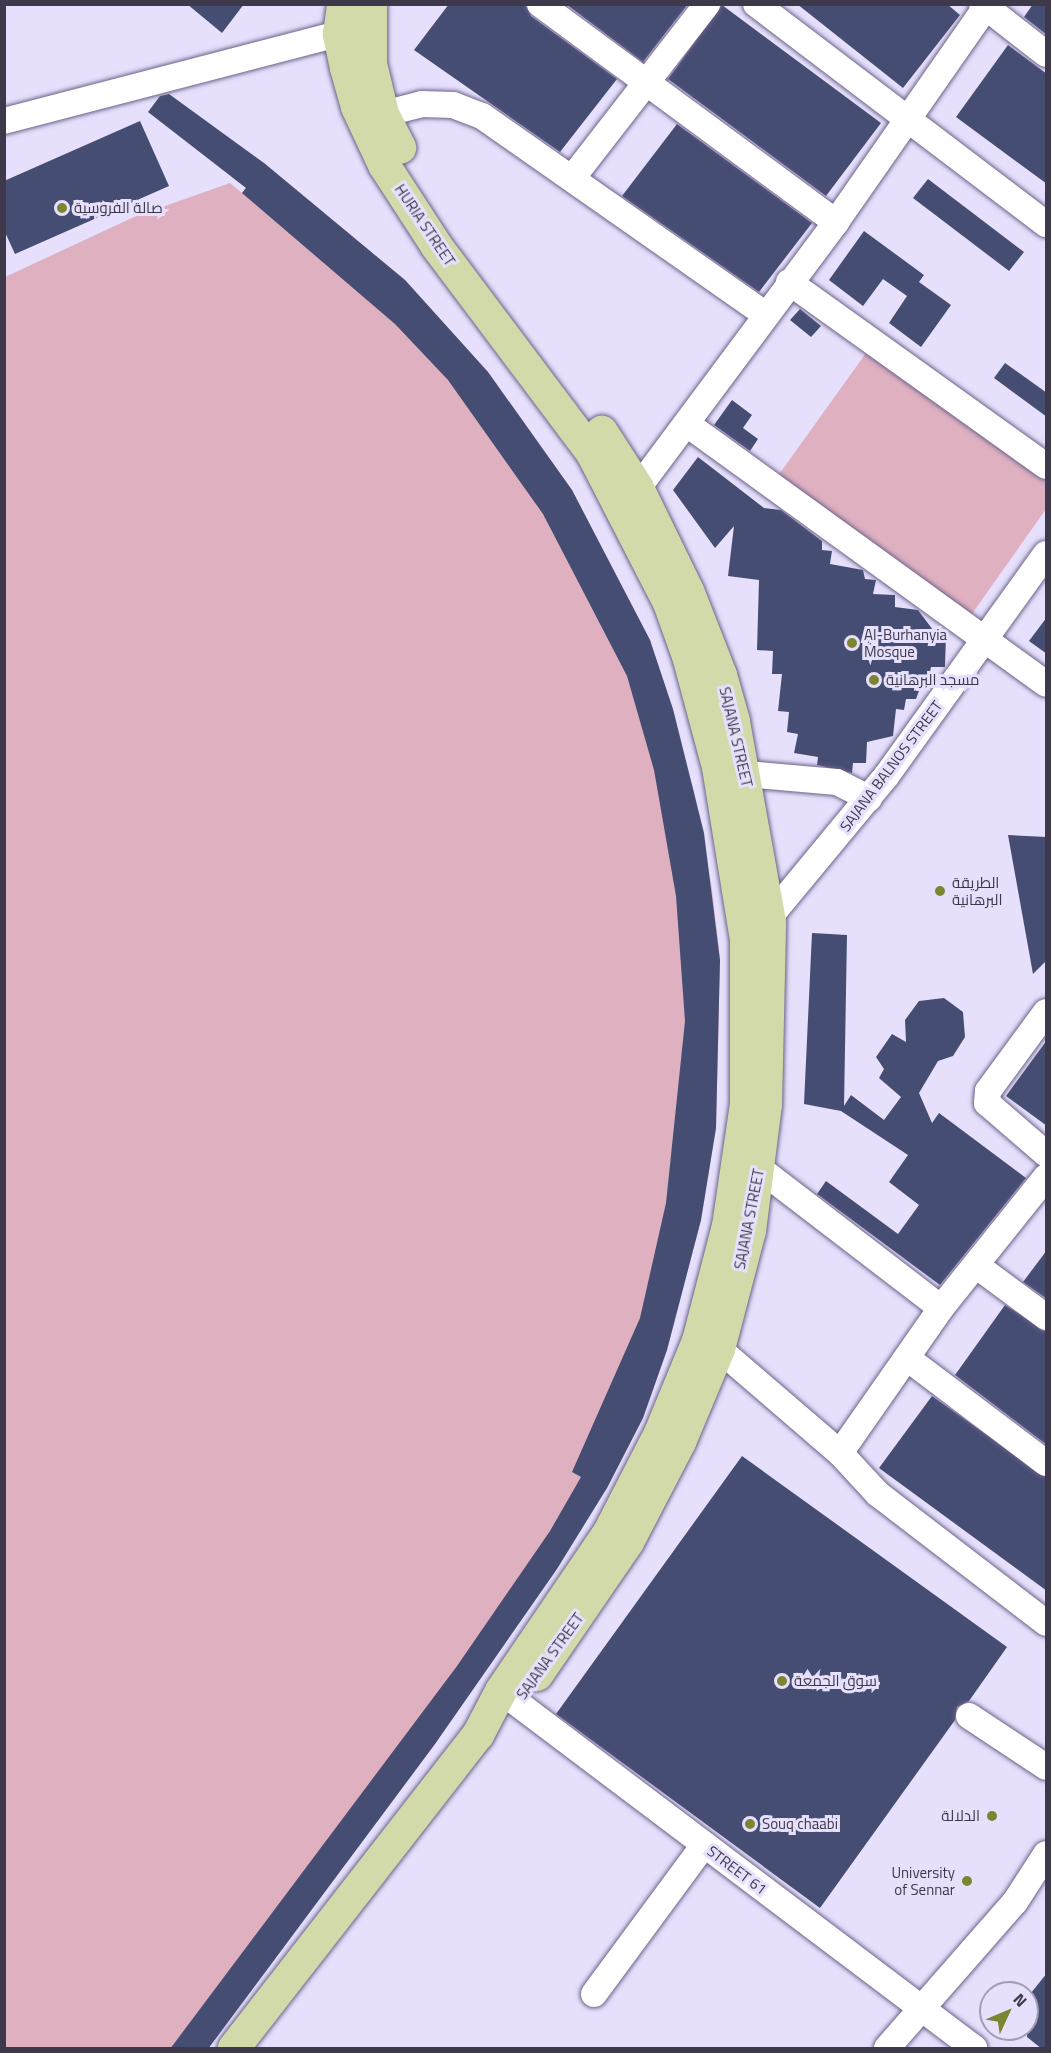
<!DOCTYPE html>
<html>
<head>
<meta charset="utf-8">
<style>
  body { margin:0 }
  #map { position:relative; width:1051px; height:2053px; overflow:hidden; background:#e6e0fc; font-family:"Titillium Web",Cairo,sans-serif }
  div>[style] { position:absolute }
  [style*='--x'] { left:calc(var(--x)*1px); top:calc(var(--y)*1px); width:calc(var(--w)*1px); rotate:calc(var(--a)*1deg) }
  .green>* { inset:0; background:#deb0c0 }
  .building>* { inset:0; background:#464d73 }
  .roads { filter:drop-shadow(0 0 2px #6c628b) drop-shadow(0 0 2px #6c628b) }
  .minor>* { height:26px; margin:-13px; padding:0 13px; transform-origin:13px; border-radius:13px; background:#fff }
  .major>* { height:32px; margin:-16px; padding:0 16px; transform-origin:16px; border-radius:16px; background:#d3daa9 }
  .dots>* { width:16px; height:16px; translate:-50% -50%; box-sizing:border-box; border:3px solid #e6e0fc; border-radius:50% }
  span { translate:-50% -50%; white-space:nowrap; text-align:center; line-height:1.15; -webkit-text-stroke:6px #e6e0fc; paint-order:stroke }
  .poi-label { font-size:15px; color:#3d394b }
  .left { translate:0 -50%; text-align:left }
  .right { translate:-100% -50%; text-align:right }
  .street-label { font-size:15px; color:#3d394b }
  .frame { position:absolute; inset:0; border:6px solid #3d394b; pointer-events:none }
  .north { position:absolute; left:979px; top:1981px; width:60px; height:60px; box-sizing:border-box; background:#e6e0fc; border:2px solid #a29db5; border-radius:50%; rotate:46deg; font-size:16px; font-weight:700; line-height:24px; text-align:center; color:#3d394b }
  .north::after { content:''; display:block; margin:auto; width:21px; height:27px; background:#7c8532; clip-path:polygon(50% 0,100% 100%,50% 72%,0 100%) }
</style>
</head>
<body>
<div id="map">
  <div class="green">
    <i style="clip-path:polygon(264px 163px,405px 280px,488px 372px,572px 490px,650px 640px,694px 791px,712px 889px,720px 960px,716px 1128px,701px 1220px,667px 1350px,643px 1418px,607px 1488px,435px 1744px,208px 2048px,5px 2048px,5px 277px,134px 217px,230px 183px,242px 193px)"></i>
    <i style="clip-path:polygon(871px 346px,1046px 471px,1046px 509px,969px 618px,775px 480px)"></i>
  </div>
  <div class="building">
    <i style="clip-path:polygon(187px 4px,244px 4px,222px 33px)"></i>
    <i style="clip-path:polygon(449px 4px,525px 4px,531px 16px,617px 79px,560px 152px,414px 50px)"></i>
    <i style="clip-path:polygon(566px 4px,688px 4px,643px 62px)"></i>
    <i style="clip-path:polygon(797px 4px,947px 4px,960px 15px,903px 88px)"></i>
    <i style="clip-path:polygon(1033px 4px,1047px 4px,1047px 35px,1024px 17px)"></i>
    <i style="clip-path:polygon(722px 5px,881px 123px,826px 196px,668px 79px)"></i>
    <i style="clip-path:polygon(1008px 45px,1047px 74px,1047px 184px,956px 117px)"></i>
    <i style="clip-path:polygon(169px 94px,264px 163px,405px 280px,488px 372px,572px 490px,650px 640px,673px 709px,704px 833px,720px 960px,716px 1128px,701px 1220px,667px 1350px,643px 1418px,607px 1488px,557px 1569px,435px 1744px,208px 2049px,170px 2049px,457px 1666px,550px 1531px,581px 1477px,572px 1472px,640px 1318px,666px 1203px,685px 1021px,676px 896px,654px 770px,627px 676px,543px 514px,448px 380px,395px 324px,242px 193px,246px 188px,148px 112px,160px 96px)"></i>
    <i style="clip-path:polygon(140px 121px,169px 186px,15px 254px,4px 230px,4px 181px)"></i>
    <i style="clip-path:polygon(677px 124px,812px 223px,759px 292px,622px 196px)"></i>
    <i style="clip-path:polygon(928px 179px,1024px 252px,1009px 271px,913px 198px)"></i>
    <i style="clip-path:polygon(864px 231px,924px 275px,919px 282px,951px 305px,921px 347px,889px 323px,907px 296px,883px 279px,863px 306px,829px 280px)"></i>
    <i style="clip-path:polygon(800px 309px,821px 326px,811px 337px,790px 320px)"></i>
    <i style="clip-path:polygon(1005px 363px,1047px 393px,1047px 417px,994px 378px)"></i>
    <i style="clip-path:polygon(732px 400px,752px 415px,743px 428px,758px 439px,750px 451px,714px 425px)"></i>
    <i style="clip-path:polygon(698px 457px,764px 508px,781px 510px,822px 541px,822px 550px,832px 551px,830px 564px,863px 570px,865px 579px,876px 580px,873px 594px,895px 595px,895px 607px,918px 610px,936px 634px,946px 635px,945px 667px,931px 667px,928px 682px,922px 683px,916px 699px,906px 699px,904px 710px,896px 709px,893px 736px,867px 742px,866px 763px,853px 763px,852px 773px,817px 765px,818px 757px,794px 753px,798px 734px,787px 732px,789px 712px,778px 711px,782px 674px,772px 674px,773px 651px,757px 650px,759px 580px,728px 576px,734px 526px,715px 548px,673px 490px)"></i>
    <i style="clip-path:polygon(1047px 617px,1047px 654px,1029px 641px)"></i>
    <i style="clip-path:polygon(1008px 835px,1047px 837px,1047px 960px,1033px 974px)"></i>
    <i style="clip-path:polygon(812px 933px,847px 935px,844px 1106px,851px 1095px,884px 1120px,901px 1097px,879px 1078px,884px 1069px,876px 1057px,892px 1034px,906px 1042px,905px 1020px,919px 1001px,944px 998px,963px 1012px,965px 1037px,953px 1056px,938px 1061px,919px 1093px,932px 1123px,939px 1113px,1026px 1178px,940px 1285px,817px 1194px,826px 1181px,898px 1234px,919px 1205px,889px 1182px,908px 1155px,841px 1111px,804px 1104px)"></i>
    <i style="clip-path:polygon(1047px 1040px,1047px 1126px,1006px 1096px)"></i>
    <i style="clip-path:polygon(1047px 1250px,1047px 1299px,1023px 1282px)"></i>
    <i style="clip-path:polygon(1005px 1305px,1047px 1332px,1047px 1445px,955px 1375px)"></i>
    <i style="clip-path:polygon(932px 1396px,1047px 1478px,1047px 1591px,879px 1468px)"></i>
    <i style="clip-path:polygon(742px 1456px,1007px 1647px,969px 1701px,957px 1707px,955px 1720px,820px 1908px,556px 1714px)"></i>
    <i style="clip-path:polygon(1047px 1973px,1047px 2049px,1042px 2049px,1027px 2037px,1027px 1998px)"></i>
  </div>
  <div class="roads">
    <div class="minor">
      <i style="--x:540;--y:4;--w:368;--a:36.4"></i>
      <i style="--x:756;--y:4;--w:364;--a:37.2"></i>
      <i style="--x:982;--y:4;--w:81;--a:38"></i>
      <i style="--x:383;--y:114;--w:40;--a:-14.4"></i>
      <i style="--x:422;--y:104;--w:31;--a:2"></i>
      <i style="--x:453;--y:105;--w:31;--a:21"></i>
      <i style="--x:482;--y:116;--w:347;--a:35"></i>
      <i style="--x:4;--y:121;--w:346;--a:-14.6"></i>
      <i style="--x:573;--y:177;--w:219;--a:-52.2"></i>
      <i style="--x:789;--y:282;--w:316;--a:35.6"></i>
      <i style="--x:687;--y:424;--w:443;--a:35.9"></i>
      <i style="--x:638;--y:488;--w:332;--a:-53.3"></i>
      <i style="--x:836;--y:222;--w:266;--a:-55.1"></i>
      <i style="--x:746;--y:774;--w:91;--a:5"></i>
      <i style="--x:837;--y:782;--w:36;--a:27"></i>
      <i style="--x:758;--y:931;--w:202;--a:-50.4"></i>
      <i style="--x:887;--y:775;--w:272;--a:-54.3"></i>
      <i style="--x:1046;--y:1012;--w:98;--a:126.3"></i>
      <i style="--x:988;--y:1091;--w:12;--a:95"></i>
      <i style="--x:987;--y:1103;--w:78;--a:40.8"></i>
      <i style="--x:760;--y:1169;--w:228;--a:37.5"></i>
      <i style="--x:977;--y:1266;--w:86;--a:36.5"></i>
      <i style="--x:719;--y:1349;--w:160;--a:40.7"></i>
      <i style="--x:840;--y:1453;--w:56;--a:47.2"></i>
      <i style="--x:878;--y:1494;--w:212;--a:37.5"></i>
      <i style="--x:907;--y:1358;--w:174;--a:37.1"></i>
      <i style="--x:840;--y:1453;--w:177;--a:-55.1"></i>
      <i style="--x:941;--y:1308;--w:168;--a:-51.3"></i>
      <i style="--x:501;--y:1691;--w:593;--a:37.04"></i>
      <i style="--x:969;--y:1716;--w:92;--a:33.5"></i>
      <i style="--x:594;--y:1994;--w:185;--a:-53.6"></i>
      <i style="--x:887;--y:2048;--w:194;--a:-48.8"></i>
      <i style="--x:1015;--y:1902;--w:57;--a:-57.1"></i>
    </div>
    <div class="major">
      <i style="--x:371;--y:4;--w:60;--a:90"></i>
      <i style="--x:371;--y:64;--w:51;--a:76.5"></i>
      <i style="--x:383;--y:114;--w:38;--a:63"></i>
      <i style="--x:537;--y:1675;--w:161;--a:-55.6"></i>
      <i style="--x:628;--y:1542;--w:113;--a:-62.5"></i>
      <i style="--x:680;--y:1442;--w:101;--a:-67.2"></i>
      <i style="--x:719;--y:1349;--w:122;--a:-75.3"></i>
      <i style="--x:750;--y:1231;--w:127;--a:-82.8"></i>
      <i style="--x:766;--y:1105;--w:183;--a:-88.7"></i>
      <i style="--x:770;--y:922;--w:204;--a:-100.2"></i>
      <i style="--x:734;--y:721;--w:48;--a:-105.8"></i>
      <i style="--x:721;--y:675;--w:90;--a:-111.4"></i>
      <i style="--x:688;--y:591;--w:114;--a:-115.9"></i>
      <i style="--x:638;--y:488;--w:67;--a:-122.7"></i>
      <i style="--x:234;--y:2048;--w:397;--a:-52.1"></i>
      <i style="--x:478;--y:1735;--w:50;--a:-62.4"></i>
      <i style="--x:501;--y:1691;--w:192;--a:-55.8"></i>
      <i style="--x:609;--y:1532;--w:111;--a:-62.7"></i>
      <i style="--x:660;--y:1433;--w:100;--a:-67.6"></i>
      <i style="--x:698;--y:1341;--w:119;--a:-75.4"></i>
      <i style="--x:728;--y:1226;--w:123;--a:-81.6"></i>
      <i style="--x:746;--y:1104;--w:164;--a:-90"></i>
      <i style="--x:746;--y:940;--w:175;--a:-99.2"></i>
      <i style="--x:718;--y:767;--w:115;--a:-105.1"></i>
      <i style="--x:688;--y:656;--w:56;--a:-109.7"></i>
      <i style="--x:669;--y:603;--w:169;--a:-117.2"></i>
      <i style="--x:592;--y:453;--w:260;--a:-126.9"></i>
      <i style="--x:436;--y:245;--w:95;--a:-123"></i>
      <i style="--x:384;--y:165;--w:64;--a:-115"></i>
      <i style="--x:357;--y:107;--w:41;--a:-105.8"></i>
      <i style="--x:346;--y:68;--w:35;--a:-102"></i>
      <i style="--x:339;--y:34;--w:30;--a:-82"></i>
    </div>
  </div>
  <div class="dots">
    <i style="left:62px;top:208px;background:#7c8532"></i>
    <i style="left:852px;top:643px;background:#7c8532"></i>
    <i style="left:874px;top:680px;background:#7c8532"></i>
    <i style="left:940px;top:891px;background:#7c8532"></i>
    <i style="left:782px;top:1681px;background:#7c8532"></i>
    <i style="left:992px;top:1816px;background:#7c8532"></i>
    <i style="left:750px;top:1824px;background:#7c8532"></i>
    <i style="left:967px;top:1881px;background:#7c8532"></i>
  </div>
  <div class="poi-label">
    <span class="left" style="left:74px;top:208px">صالة الفروسية</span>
    <span class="left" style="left:864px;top:643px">Al-Burhanyia<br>Mosque</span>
    <span class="left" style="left:886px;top:680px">مسجد البرهانية</span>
    <span class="left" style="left:952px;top:891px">الطريقة<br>البرهانية</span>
    <span class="left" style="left:794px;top:1681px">سوق الجمعة</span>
    <span class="right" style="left:980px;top:1816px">الدلالة</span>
    <span class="left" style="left:762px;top:1824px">Souq chaabi</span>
    <span class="right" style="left:955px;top:1881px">University<br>of Sennar</span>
  </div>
  <div class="street-label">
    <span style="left:425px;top:225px;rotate:56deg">HURIA STREET</span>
    <span style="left:736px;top:737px;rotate:77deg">SAJANA STREET</span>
    <span style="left:891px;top:766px;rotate:-53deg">SAJANA BALNOS STREET</span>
    <span style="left:749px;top:1219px;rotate:-79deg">SAJANA STREET</span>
    <span style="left:550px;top:1656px;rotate:-54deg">SAJANA STREET</span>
    <span style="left:737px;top:1870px;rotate:37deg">STREET 61</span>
  </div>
  <div class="frame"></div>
  <div class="north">N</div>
</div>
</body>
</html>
